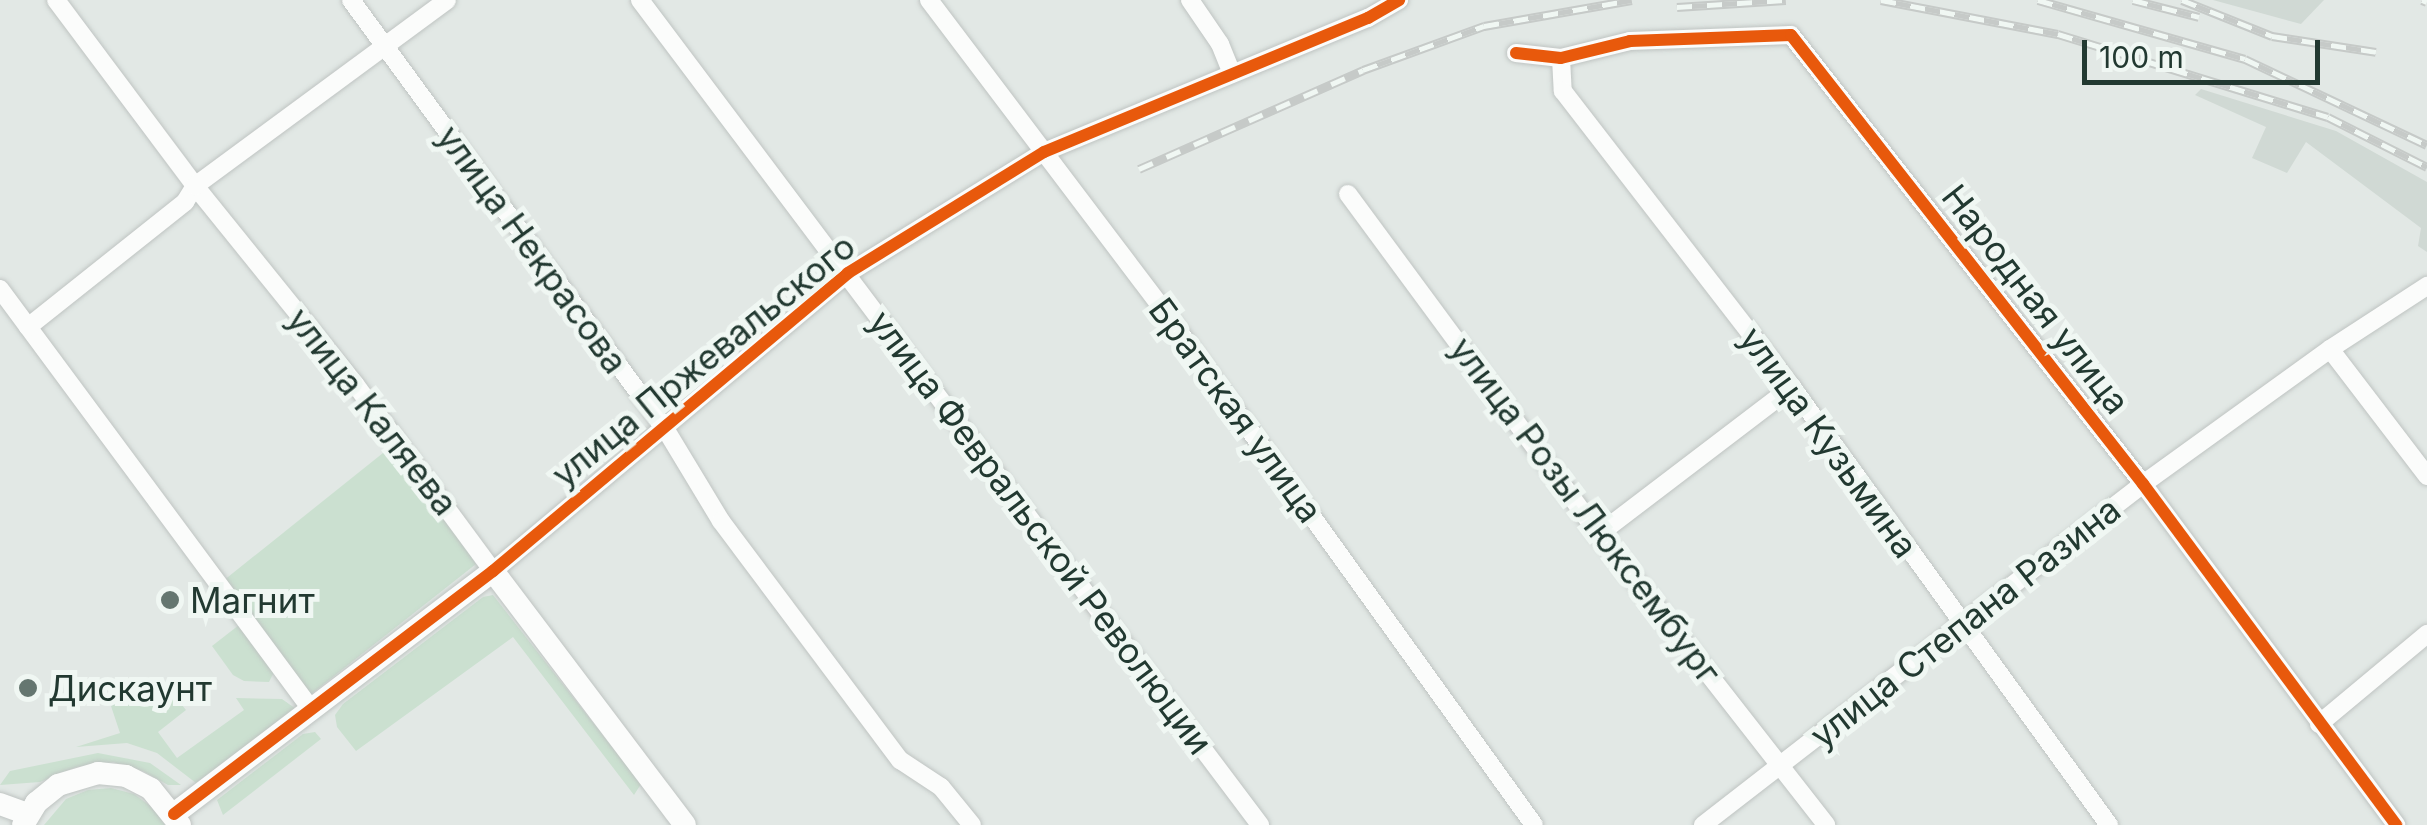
<!DOCTYPE html>
<html>
<head>
<meta charset="utf-8">
<style>
  body { margin:0 }
  #map { position:relative; width:2427px; height:825px; overflow:hidden; background:#e2e8e5; font-family:Inter,sans-serif }
  div>[style] { position:absolute }
  [style*='--x'] { left:calc(var(--x)*1px); top:calc(var(--y)*1px); width:calc(var(--w)*1px); rotate:calc(var(--a)*1deg) }
  .built>* { inset:0; background:#d0d9d4 }
  .green>* { inset:0; background:#cbe0d0 }
  .roads { filter:drop-shadow(0 0 2px #bfc4c2) drop-shadow(0 0 2px #bfc4c2) }
  .street>* { height:18px; margin:-9px; padding:0 9px; transform-origin:9px; border-radius:9px; background:#fbfcfb }
  .secondary>* { height:22px; margin:-11px; padding:0 11px; transform-origin:11px; border-radius:11px; background:#fbfcfb }
  .rail>* { height:9px; margin-top:-4.5px; transform-origin:0; background:repeating-linear-gradient(90deg,#f0f7f3 0 15px,#c6cac8 0 30px); box-sizing:border-box; border-block:2px solid #c6cac8 }
  .cycleway>* { height:12px; margin:-6px; padding:0 6px; transform-origin:6px; border-radius:6px; background:#e8590c }
  .dots>* { width:28px; height:28px; translate:-50% -50%; box-sizing:border-box; border:5px solid #f0f7f3; border-radius:50% }
  span { translate:-50% -50%; white-space:nowrap; text-align:center; line-height:1.15; -webkit-text-stroke:10px #f0f7f3; paint-order:stroke }
  .street-label { font-size:35px; color:#223931 }
  .poi-label { font-size:35px; color:#223931 }
  .left { translate:0 -50%; text-align:left }
  .scale { position:absolute; left:2082px; top:40px; width:238px; height:45px; box-sizing:border-box; border:5px solid #223931; border-top:0; padding-left:12px; font-size:30px; line-height:35px; white-space:nowrap; color:#223931; -webkit-text-stroke:8px #f0f7f3; paint-order:stroke }
</style>
</head>
<body>
<div id="map">
  <div class="built">
    <i style="clip-path:polygon(2213px 0,2324px 0,2301px 24px)"></i>
    <i style="clip-path:polygon(2201px 89px,2336px 131px,2427px 182px,2427px 252px,2418px 246px,2421px 228px,2306px 142px,2287px 173px,2252px 158px,2266px 127px,2195px 95px)"></i>
  </div>
  <div class="green">
    <i style="clip-path:polygon(398px 441px,476px 564px,310px 695px,223px 581px)"></i>
    <i style="clip-path:polygon(493px 595px,641px 784px,634px 795px,513px 637px,356px 751px,337px 727px,335px 715px,343px 704px,483px 597px)"></i>
    <i style="clip-path:polygon(239px 625px,274px 672px,269px 682px,244px 681px,233px 675px,212px 646px)"></i>
    <i style="clip-path:polygon(159px 683px,165px 684px,186px 710px,158px 732px,177px 758px,244px 710px,236px 698px,282px 699px,296px 709px,196px 783px,157px 753px,127px 743px,76px 747px,120px 733px,111px 706px)"></i>
    <i style="clip-path:polygon(315px 732px,321px 739px,223px 815px,217px 800px,303px 734px)"></i>
    <i style="clip-path:polygon(98px 753px,150px 763px,181px 785px,168px 785px,143px 771px,113px 762px,76px 767px,40px 782px,0 785px,10px 771px)"></i>
    <i style="clip-path:polygon(111px 788px,134px 794px,153px 808px,165px 825px,44px 825px,66px 799px,88px 790px)"></i>
  </div>
  <div class="roads">
    <div class="street">
      <i style="--x:56;--y:0;--w:232;--a:53.2"></i>
      <i style="--x:195;--y:186;--w:255;--a:51.1"></i>
      <i style="--x:355;--y:384;--w:232;--a:53.6"></i>
      <i style="--x:493;--y:571;--w:463;--a:-40"></i>
      <i style="--x:848;--y:273;--w:230;--a:-31.7"></i>
      <i style="--x:1044;--y:152;--w:351;--a:-22.5"></i>
      <i style="--x:1368;--y:18;--w:36;--a:-30"></i>
      <i style="--x:351;--y:0;--w:533;--a:53.78"></i>
      <i style="--x:666;--y:430;--w:106;--a:58.9"></i>
      <i style="--x:721;--y:521;--w:299;--a:53.2"></i>
      <i style="--x:900;--y:760;--w:49;--a:33.4"></i>
      <i style="--x:941;--y:787;--w:49;--a:50.8"></i>
      <i style="--x:640;--y:0;--w:1032;--a:53.07"></i>
      <i style="--x:929;--y:0;--w:395;--a:52.9"></i>
      <i style="--x:1167;--y:315;--w:628;--a:54.26"></i>
      <i style="--x:1190;--y:0;--w:53;--a:55.7"></i>
      <i style="--x:1220;--y:44;--w:32;--a:68"></i>
      <i style="--x:1516;--y:53;--w:45;--a:6.3"></i>
      <i style="--x:1561;--y:58;--w:71;--a:-13.8"></i>
      <i style="--x:1630;--y:41;--w:161;--a:-2.1"></i>
      <i style="--x:1791;--y:35;--w:571;--a:51.9"></i>
      <i style="--x:2143;--y:484;--w:425;--a:53.4"></i>
      <i style="--x:1561;--y:58;--w:33;--a:87"></i>
      <i style="--x:1563;--y:91;--w:374;--a:52.3"></i>
      <i style="--x:1792;--y:387;--w:541;--a:54.11"></i>
      <i style="--x:1348;--y:194;--w:423;--a:53.6"></i>
      <i style="--x:1599;--y:534;--w:369;--a:52"></i>
      <i style="--x:0;--y:289;--w:523;--a:53.48"></i>
      <i style="--x:28;--y:327;--w:201;--a:-38.5"></i>
      <i style="--x:185;--y:202;--w:19;--a:-58"></i>
      <i style="--x:195;--y:186;--w:313;--a:-36.4"></i>
      <i style="--x:2330;--y:349;--w:160;--a:52.6"></i>
      <i style="--x:1599;--y:534;--w:243;--a:-37.3"></i>
      <i style="--x:2319;--y:724;--w:141;--a:-39.8"></i>
      <i style="--x:1703;--y:825;--w:557;--a:-37.78"></i>
      <i style="--x:2143;--y:484;--w:231;--a:-35.8"></i>
      <i style="--x:2330;--y:349;--w:116;--a:-33"></i>
    </div>
    <div class="secondary">
      <i style="--x:0;--y:804;--w:30;--a:20"></i>
      <i style="--x:174;--y:814;--w:401;--a:-37.3"></i>
      <i style="--x:493;--y:571;--w:318;--a:52.9"></i>
      <i style="--x:23;--y:825;--w:26;--a:-59"></i>
      <i style="--x:36;--y:803;--w:28;--a:-39"></i>
      <i style="--x:58;--y:785;--w:42;--a:-16.7"></i>
      <i style="--x:98;--y:773;--w:28;--a:6"></i>
      <i style="--x:126;--y:776;--w:28;--a:27"></i>
      <i style="--x:151;--y:789;--w:46;--a:51.1"></i>
    </div>
  </div>
  <div class="rail">
    <i style="--x:1881;--y:0;--w:180;--a:10.9"></i>
    <i style="--x:2058;--y:34;--w:282;--a:17.1"></i>
    <i style="--x:2328;--y:117;--w:111;--a:26.8"></i>
    <i style="--x:2038;--y:0;--w:215;--a:15.9"></i>
    <i style="--x:2245;--y:59;--w:201;--a:25.3"></i>
    <i style="--x:2133;--y:0;--w:68;--a:14.4"></i>
    <i style="--x:2182;--y:0;--w:97;--a:21.8"></i>
    <i style="--x:2272;--y:36;--w:105;--a:8.7"></i>
    <i style="--x:2422;--y:0;--w:5;--a:22"></i>
    <i style="--x:1677;--y:7;--w:109;--a:-3.7"></i>
    <i style="--x:1139;--y:169;--w:245;--a:-23.8"></i>
    <i style="--x:1363;--y:70;--w:129;--a:-20"></i>
    <i style="--x:1484;--y:26;--w:150;--a:-10"></i>
  </div>
  <div class="cycleway">
    <i style="--x:1516;--y:53;--w:45;--a:6.3"></i>
    <i style="--x:1561;--y:58;--w:71;--a:-13.8"></i>
    <i style="--x:1630;--y:41;--w:161;--a:-2.1"></i>
    <i style="--x:1791;--y:35;--w:571;--a:51.9"></i>
    <i style="--x:2143;--y:484;--w:425;--a:53.4"></i>
    <i style="--x:174;--y:814;--w:401;--a:-37.3"></i>
    <i style="--x:493;--y:571;--w:463;--a:-40"></i>
    <i style="--x:848;--y:273;--w:230;--a:-31.7"></i>
    <i style="--x:1044;--y:152;--w:351;--a:-22.5"></i>
    <i style="--x:1368;--y:18;--w:36;--a:-30"></i>
  </div>
  <div class="dots">
    <i style="left:170px;top:600px;background:#657670"></i>
    <i style="left:28px;top:688px;background:#657670"></i>
  </div>
  <div class="street-label">
    <span style="left:533px;top:249px;rotate:54deg">улица Некрасова</span>
    <span style="left:2036px;top:299px;rotate:52deg">Народная улица</span>
    <span style="left:703px;top:360px;rotate:-39deg">улица Пржевальского</span>
    <span style="left:1236px;top:410px;rotate:54deg">Братская улица</span>
    <span style="left:373px;top:411px;rotate:52deg">улица Каляева</span>
    <span style="left:1829px;top:442px;rotate:54deg">улица Кузьмина</span>
    <span style="left:1586px;top:510px;rotate:53deg">улица Розы Люксембург</span>
    <span style="left:1041px;top:532px;rotate:53deg">улица Февральской Революции</span>
    <span style="left:1965px;top:622px;rotate:-38deg">улица Степана Разина</span>
  </div>
  <div class="poi-label">
    <span class="left" style="left:190px;top:600px">Магнит</span>
    <span class="left" style="left:48px;top:688px">Дискаунт</span>
  </div>
  <div class="scale">100 m</div>
</div>
</body>
</html>
